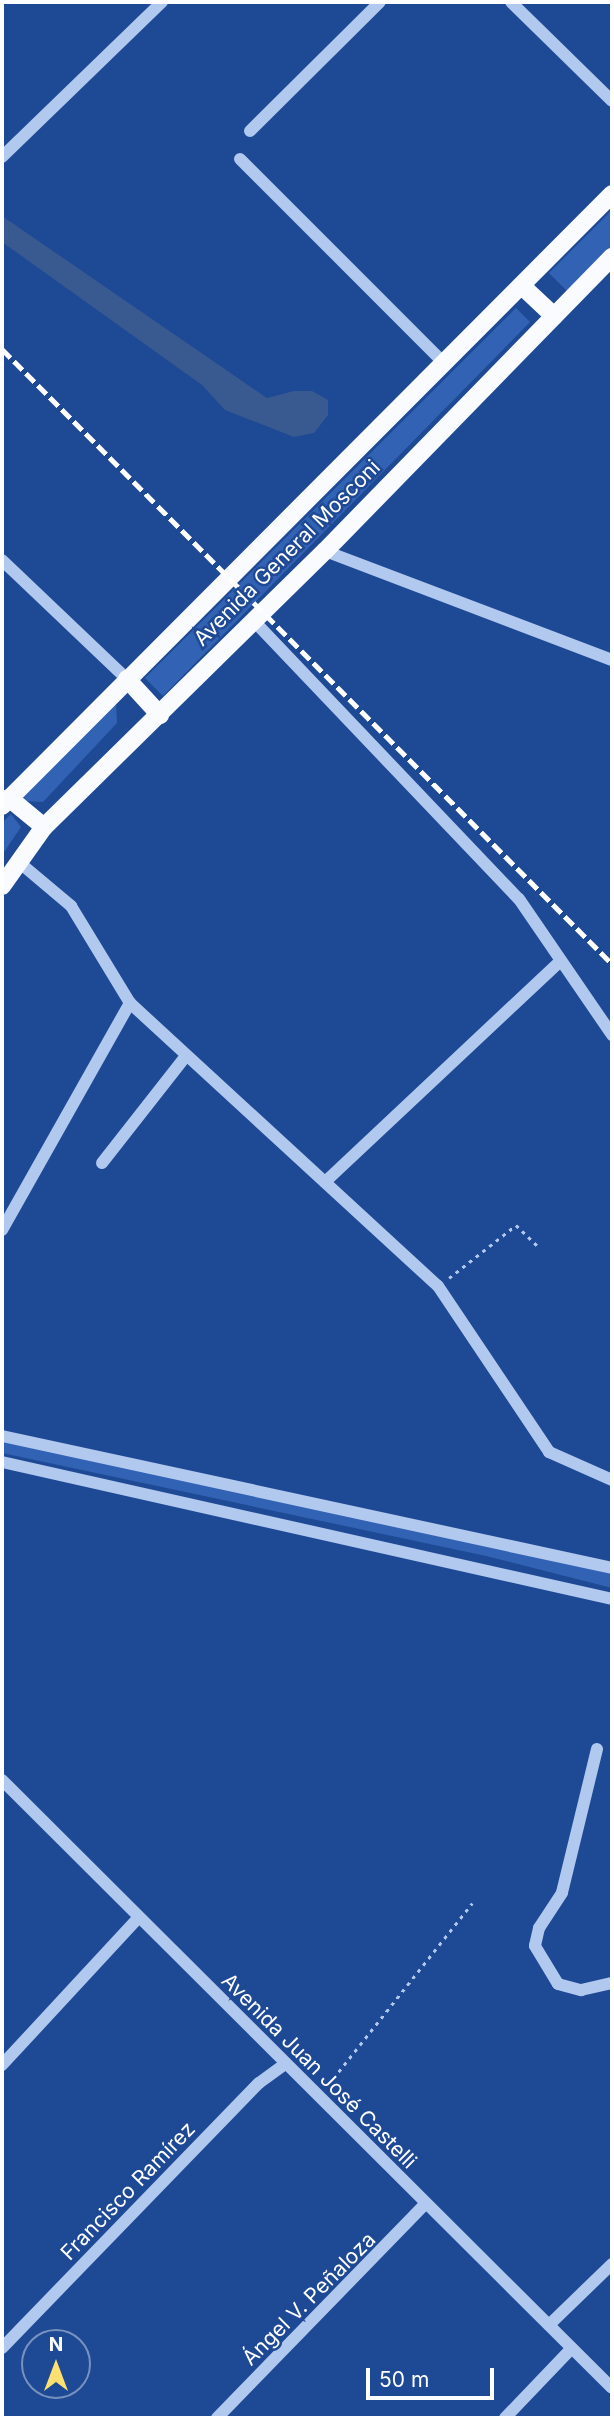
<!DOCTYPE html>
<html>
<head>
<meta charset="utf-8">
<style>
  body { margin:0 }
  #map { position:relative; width:614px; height:2420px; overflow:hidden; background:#1e4995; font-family:Inter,sans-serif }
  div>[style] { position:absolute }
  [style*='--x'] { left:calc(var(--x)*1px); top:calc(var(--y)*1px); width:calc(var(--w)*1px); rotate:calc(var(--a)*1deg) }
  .green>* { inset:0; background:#3262b3 }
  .water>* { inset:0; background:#395991 }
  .path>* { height:2.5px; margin-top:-1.25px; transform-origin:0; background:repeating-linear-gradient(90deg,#b1c8ef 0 3.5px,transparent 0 8.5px) }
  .minor>* { height:12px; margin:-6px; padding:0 6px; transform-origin:6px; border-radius:6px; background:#b1c8ef }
  .major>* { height:18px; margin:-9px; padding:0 9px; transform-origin:9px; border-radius:9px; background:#f9fbff }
  .rail>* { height:5px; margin-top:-2.5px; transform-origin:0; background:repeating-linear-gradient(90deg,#fff 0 12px,transparent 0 17px) }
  span { translate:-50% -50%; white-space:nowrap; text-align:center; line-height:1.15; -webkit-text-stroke:5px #1e4995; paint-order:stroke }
  .street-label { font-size:21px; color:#fff }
  .frame { position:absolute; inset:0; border:4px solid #fff; pointer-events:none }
  .north { position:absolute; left:21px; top:2329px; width:70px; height:70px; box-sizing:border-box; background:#1e4995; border:2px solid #7892bf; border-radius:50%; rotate:0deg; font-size:19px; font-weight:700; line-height:28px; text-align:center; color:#fff }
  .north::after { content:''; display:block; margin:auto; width:24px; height:32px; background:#fedf70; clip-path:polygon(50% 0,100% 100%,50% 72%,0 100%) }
  .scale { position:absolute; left:366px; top:2368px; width:128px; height:32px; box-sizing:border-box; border:4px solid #fff; border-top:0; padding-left:9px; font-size:21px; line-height:24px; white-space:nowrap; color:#fff; -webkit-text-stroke:5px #1e4995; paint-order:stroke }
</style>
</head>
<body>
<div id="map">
  <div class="green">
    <i style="clip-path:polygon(612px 210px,612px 245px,567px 291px,549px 273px)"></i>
    <i style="clip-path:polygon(516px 308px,530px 322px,163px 696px,145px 678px)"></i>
    <i style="clip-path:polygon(116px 701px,117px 723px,43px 802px,24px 801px,22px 795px)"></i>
    <i style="clip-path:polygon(11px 814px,21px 827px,2px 855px,2px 823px)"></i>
    <i style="clip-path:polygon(2px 1440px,486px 1542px,612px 1574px,612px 1588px,486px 1556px,2px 1453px)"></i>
  </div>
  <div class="water">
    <i style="clip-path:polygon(2px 216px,267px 398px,294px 391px,312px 391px,328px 400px,328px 415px,314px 433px,294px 437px,225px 410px,202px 385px,2px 242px)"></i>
  </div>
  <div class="path">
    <i style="--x:449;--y:1278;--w:85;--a:-38.3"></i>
    <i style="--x:516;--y:1225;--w:33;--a:44"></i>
    <i style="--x:328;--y:2085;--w:232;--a:-51.6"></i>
  </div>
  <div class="minor">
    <i style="--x:511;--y:2;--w:141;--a:44.4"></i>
    <i style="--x:250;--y:131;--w:183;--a:-44.8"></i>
    <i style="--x:2;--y:157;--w:223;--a:-44.1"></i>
    <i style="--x:240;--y:159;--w:288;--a:45"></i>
    <i style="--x:325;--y:551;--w:307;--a:20.8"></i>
    <i style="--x:2;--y:560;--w:173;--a:43.6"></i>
    <i style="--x:253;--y:620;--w:385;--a:46.4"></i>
    <i style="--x:519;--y:899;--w:165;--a:55.6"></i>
    <i style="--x:20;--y:863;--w:67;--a:40.1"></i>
    <i style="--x:71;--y:906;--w:114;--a:58.7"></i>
    <i style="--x:130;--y:1003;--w:418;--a:42.6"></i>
    <i style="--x:438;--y:1286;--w:200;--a:56.2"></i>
    <i style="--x:549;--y:1452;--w:69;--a:24"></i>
    <i style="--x:102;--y:1163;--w:136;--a:-51.9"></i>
    <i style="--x:325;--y:1182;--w:321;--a:-43.2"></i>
    <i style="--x:2;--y:1230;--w:261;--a:-60.6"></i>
    <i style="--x:2;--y:1436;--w:624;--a:12.21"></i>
    <i style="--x:2;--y:1462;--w:625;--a:12.66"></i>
    <i style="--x:597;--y:1749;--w:148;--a:103.7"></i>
    <i style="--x:562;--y:1893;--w:42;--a:123.3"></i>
    <i style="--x:539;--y:1928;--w:18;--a:103"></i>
    <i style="--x:535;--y:1946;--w:44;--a:58.8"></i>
    <i style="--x:558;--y:1984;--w:24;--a:15"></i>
    <i style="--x:581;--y:1990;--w:32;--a:-13"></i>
    <i style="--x:2;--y:1780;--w:861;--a:44.91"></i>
    <i style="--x:2;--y:2065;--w:200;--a:-47.2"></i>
    <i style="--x:549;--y:2325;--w:88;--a:-44.1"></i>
    <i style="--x:2;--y:2348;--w:369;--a:-45.9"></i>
    <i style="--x:259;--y:2083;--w:32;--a:-36"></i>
    <i style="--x:217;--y:2418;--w:298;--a:-45.8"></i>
    <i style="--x:505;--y:2418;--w:95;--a:-46.3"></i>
  </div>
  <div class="major">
    <i style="--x:522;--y:286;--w:44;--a:43.2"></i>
    <i style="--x:127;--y:679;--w:49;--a:47.5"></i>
    <i style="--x:9;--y:798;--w:45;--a:39.6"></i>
    <i style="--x:2;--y:806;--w:864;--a:-45.09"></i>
    <i style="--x:2;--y:886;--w:72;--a:-54.6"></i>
    <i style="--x:44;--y:827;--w:394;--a:-44.5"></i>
    <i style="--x:325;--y:551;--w:411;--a:-45.7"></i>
  </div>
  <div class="rail">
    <i style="--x:2;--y:349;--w:866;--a:45.23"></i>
  </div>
  <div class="street-label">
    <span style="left:287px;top:553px;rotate:-45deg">Avenida General Mosconi</span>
    <span style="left:319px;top:2071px;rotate:45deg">Avenida Juan José Castelli</span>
    <span style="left:128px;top:2191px;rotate:-46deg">Francisco Ramírez</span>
    <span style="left:309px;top:2299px;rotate:-45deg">Ángel V. Peñaloza</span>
  </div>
  <div class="frame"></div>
  <div class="north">N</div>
  <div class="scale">50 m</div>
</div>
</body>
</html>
